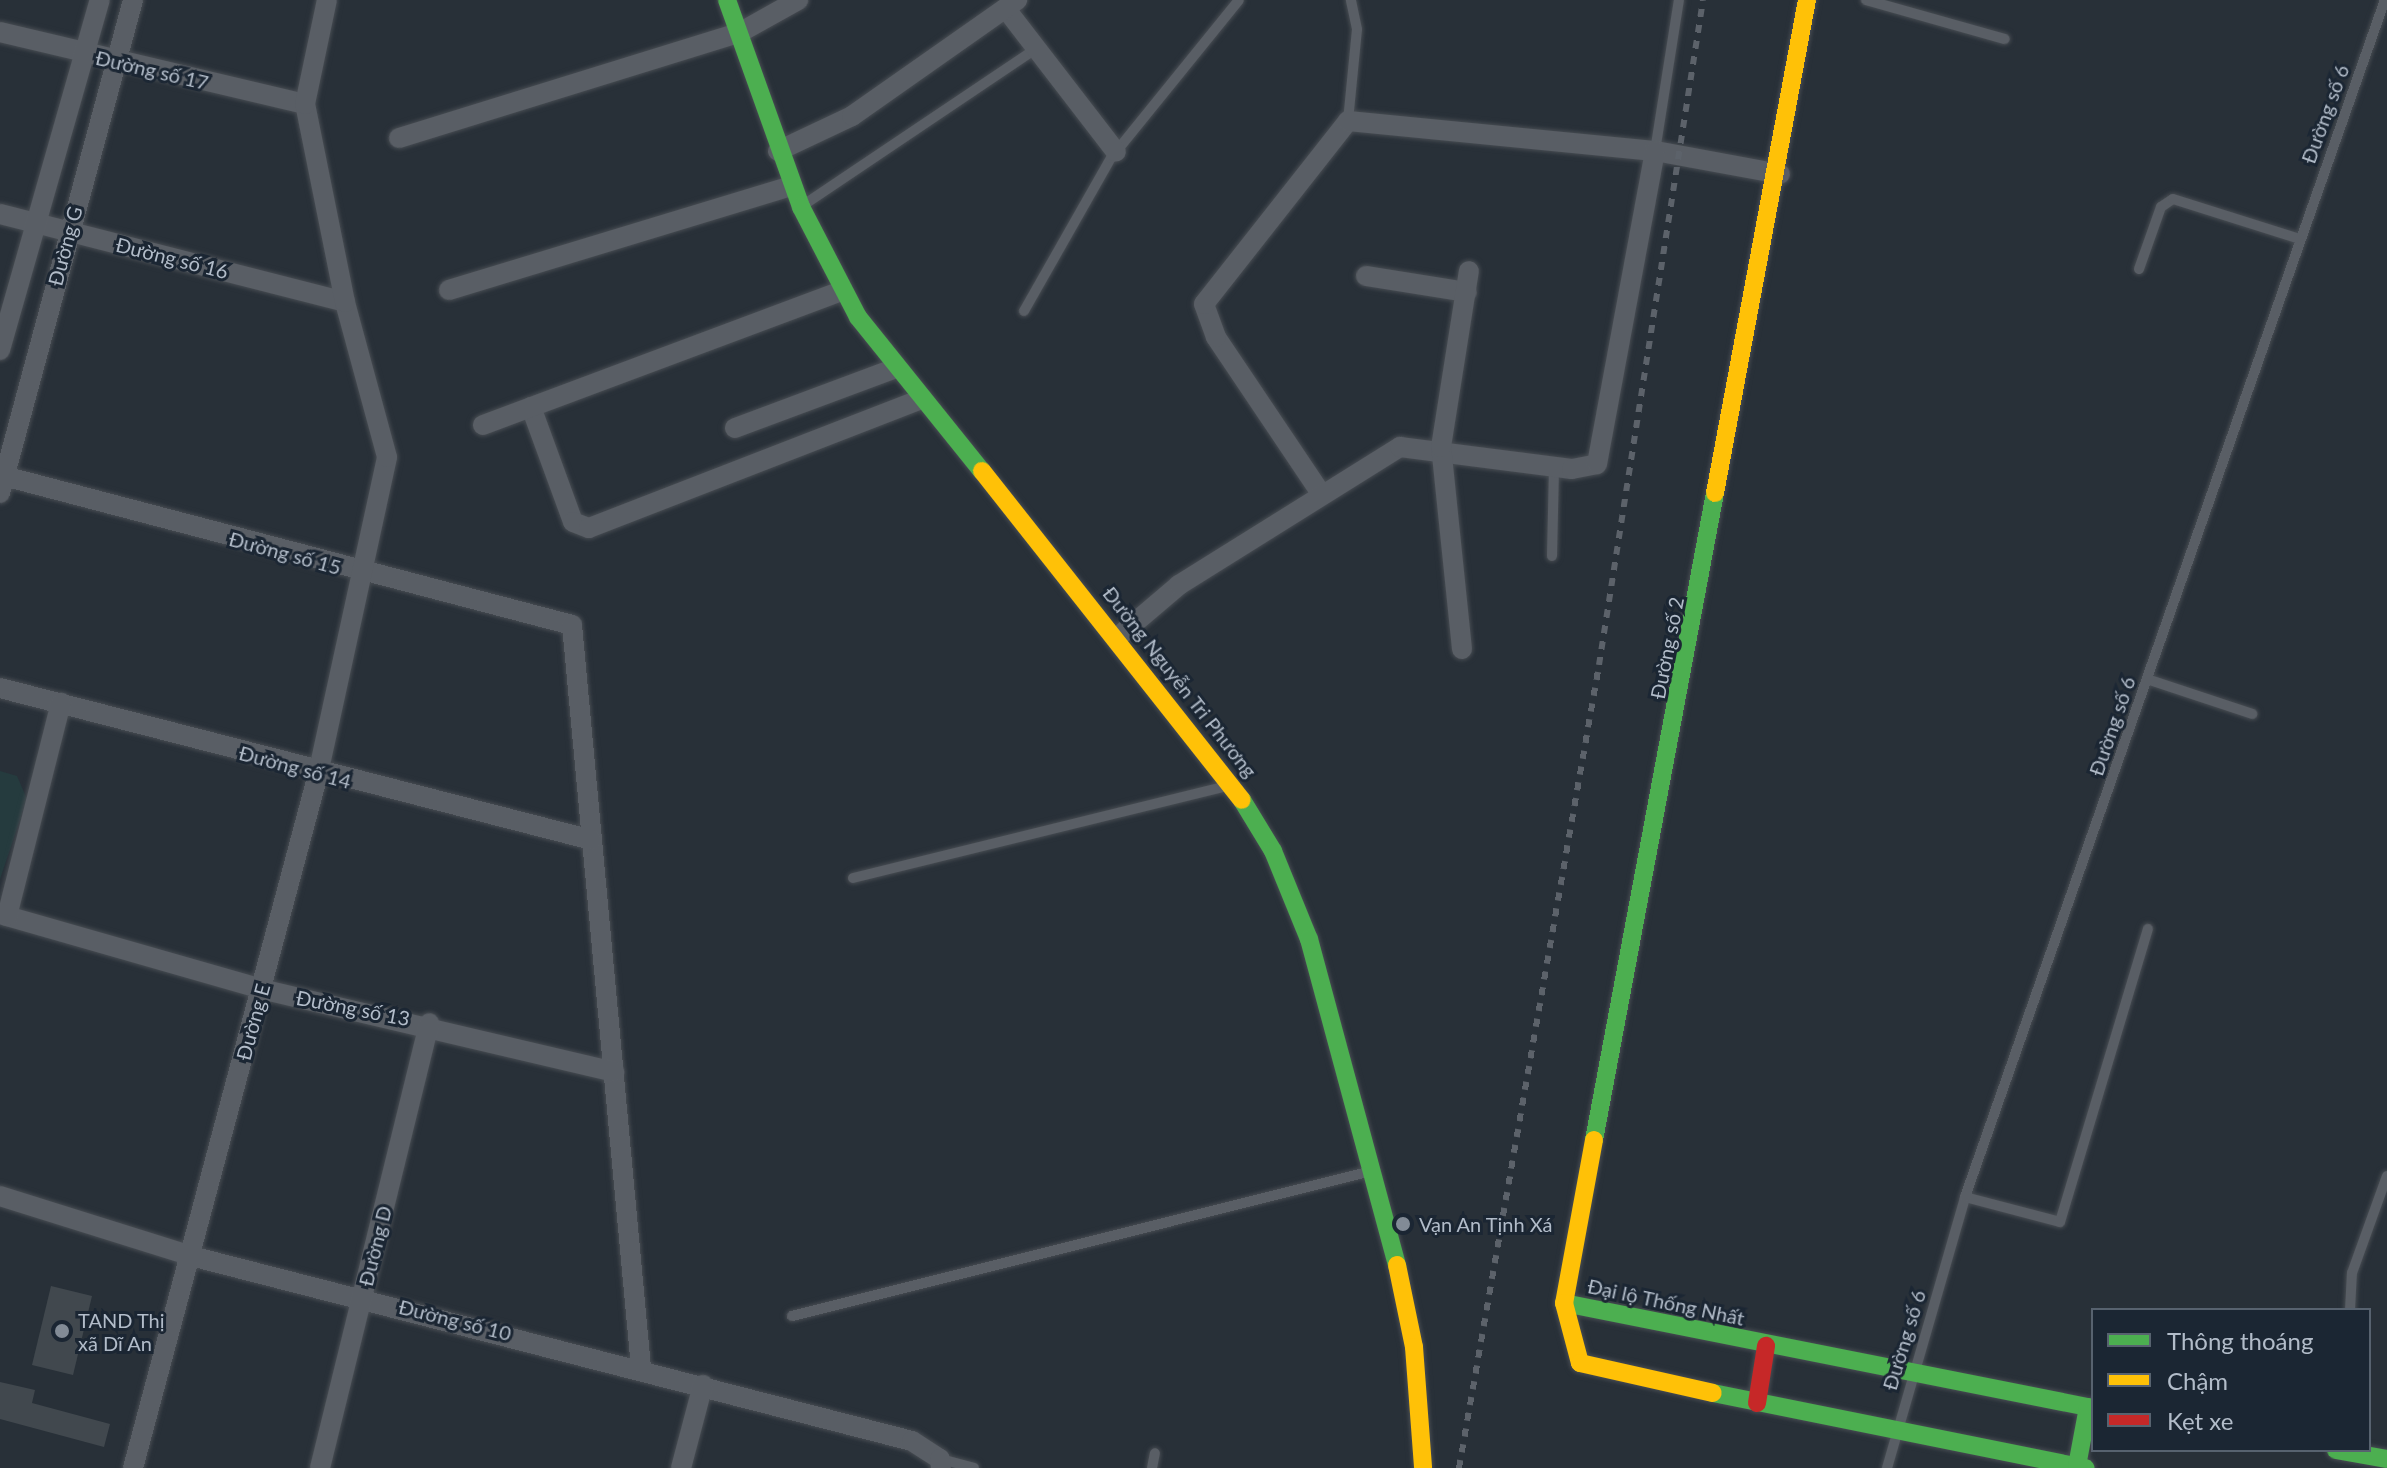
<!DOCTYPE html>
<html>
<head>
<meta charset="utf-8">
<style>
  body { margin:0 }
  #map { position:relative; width:2387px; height:1468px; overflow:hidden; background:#283038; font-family:Lato,sans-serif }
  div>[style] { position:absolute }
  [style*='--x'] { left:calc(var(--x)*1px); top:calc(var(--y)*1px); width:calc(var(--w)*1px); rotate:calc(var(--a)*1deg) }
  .green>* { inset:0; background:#253b3e }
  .building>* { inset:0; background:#41484e }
  .roads { filter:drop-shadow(0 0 2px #474c52) drop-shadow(0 0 2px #474c52) }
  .lane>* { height:10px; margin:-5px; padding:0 5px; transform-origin:5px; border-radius:5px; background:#595e65 }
  .street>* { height:20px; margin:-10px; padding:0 10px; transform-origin:10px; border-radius:10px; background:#595e65 }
  .fast>* { height:18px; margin:-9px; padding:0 9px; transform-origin:9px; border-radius:9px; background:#4caf50 }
  .slow>* { height:18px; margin:-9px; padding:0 9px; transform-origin:9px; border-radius:9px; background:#ffc107 }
  .jam>* { height:18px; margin:-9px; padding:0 9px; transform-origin:9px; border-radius:9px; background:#c62828 }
  .rail>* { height:6px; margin-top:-3px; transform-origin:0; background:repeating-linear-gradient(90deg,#5c626a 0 8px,transparent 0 16px) }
  .dots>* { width:22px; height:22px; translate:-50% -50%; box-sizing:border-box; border:4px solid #1b2633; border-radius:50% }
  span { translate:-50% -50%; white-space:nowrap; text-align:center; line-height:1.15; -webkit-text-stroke:6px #1b2633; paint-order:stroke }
  .street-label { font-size:20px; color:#b2bcc9 }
  .poi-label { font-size:20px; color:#b2bcc9 }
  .left { translate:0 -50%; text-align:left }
  .legend { position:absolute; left:2091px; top:1308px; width:280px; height:144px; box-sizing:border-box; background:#1b2633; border:2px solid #57626f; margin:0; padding:10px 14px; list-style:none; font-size:24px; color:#b2bcc9 }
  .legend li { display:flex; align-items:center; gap:16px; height:40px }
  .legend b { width:40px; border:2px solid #57626f }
</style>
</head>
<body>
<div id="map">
  <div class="green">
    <i style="clip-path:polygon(0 771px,17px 776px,27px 799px,0 879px)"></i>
  </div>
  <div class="building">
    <i style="clip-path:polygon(51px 1286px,92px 1296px,73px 1375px,32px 1365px)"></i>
    <i style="clip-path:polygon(0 1382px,35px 1390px,32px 1403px,110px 1424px,104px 1447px,0 1419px)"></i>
  </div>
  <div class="roads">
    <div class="lane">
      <i style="--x:1866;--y:0;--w:144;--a:15.7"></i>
      <i style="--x:1348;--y:121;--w:92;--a:-84.4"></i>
      <i style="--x:1357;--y:29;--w:30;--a:-102"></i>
      <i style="--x:1655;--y:151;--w:153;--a:-81"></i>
      <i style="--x:802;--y:206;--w:282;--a:-33.9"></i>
      <i style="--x:2139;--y:269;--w:66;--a:-70.5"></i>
      <i style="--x:2161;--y:207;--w:14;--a:-34"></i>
      <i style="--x:2173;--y:199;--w:133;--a:17.5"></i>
      <i style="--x:1024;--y:311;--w:176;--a:-60.4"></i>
      <i style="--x:1111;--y:158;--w:203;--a:-51"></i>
      <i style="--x:1552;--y:556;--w:90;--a:-88.7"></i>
      <i style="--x:2147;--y:679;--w:111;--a:18.4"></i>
      <i style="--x:853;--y:878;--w:389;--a:-13.8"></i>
      <i style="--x:1965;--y:1197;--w:98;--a:14.7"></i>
      <i style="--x:2060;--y:1222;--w:306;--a:-73.3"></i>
      <i style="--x:2350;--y:1310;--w:37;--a:-87"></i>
      <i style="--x:2352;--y:1273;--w:103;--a:-70.2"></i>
      <i style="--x:792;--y:1316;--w:598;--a:-14.04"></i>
      <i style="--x:941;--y:1459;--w:34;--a:15"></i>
      <i style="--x:1152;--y:1468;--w:15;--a:-79"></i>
      <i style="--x:1887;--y:1468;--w:282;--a:-73.9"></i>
      <i style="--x:1965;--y:1197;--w:1269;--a:-70.67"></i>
    </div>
    <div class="street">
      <i style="--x:1006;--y:9;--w:180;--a:52.4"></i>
      <i style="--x:0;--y:32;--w:313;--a:13.3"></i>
      <i style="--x:399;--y:138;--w:356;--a:-17.2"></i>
      <i style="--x:739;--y:33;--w:68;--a:-29.2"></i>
      <i style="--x:778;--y:151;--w:82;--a:-25.3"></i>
      <i style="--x:852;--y:116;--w:202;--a:-35.1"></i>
      <i style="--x:0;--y:214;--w:356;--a:14.3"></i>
      <i style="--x:1366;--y:276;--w:102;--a:9"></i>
      <i style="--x:449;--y:290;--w:358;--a:-16.9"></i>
      <i style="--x:0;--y:350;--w:364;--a:-74.1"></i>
      <i style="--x:531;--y:407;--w:122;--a:69.9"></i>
      <i style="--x:573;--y:522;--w:17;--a:21"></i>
      <i style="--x:589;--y:528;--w:354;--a:-21.2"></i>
      <i style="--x:483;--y:425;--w:383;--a:-20.5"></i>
      <i style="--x:735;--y:428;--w:170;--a:-20.4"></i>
      <i style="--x:0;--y:475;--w:591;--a:14.69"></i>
      <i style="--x:572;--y:625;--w:746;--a:84.69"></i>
      <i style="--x:1320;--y:492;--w:187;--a:-123.9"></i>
      <i style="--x:1216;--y:337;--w:35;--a:-110"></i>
      <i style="--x:1204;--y:304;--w:233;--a:-51.8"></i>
      <i style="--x:1348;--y:121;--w:308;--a:5.6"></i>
      <i style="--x:1655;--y:151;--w:127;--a:10.4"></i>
      <i style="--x:0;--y:493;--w:511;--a:-74.9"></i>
      <i style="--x:1118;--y:637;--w:80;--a:-40.4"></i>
      <i style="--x:1179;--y:585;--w:261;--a:-32"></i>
      <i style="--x:1400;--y:447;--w:173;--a:7.3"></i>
      <i style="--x:1572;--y:469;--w:25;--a:-11"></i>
      <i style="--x:1597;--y:464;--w:318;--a:-79.5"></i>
      <i style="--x:1462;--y:649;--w:203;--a:-95.9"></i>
      <i style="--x:1441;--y:447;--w:178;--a:-81"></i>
      <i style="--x:0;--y:688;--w:611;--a:14.4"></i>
      <i style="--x:0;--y:914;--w:272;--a:16"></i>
      <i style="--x:261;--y:989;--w:363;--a:13.2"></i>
      <i style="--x:7;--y:916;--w:220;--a:-75.8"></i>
      <i style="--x:0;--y:1196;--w:200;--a:17.4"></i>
      <i style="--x:191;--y:1256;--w:744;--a:14.39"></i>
      <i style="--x:912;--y:1441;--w:33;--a:33"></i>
      <i style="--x:940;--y:1459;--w:9;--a:84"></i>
      <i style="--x:133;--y:1468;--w:718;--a:-75.07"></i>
      <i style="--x:318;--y:774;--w:324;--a:-77.7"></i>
      <i style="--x:387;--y:457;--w:161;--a:-105.2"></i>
      <i style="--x:345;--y:302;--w:202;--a:-101.4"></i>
      <i style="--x:305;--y:104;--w:106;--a:-78.1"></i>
      <i style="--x:320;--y:1468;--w:458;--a:-76.2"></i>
      <i style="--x:681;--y:1468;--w:86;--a:-75.2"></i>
    </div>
    <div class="fast">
      <i style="--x:727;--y:0;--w:220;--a:70.3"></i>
      <i style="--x:801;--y:207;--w:124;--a:62.6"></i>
      <i style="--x:858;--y:317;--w:198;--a:51.2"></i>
      <i style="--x:1242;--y:800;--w:60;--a:58.7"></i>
      <i style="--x:1273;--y:851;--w:95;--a:67.8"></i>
      <i style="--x:1309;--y:939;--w:338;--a:74.9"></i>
      <i style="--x:1594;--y:1140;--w:658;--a:-79.41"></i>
      <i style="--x:1564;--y:1303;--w:539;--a:11.23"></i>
      <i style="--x:1713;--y:1393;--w:380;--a:11.4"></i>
      <i style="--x:2336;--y:1450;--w:52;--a:10"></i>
      <i style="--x:2077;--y:1466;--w:60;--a:-79.4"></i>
    </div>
    <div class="slow">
      <i style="--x:982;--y:471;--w:419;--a:51.7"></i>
      <i style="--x:1715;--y:493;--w:502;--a:-79.43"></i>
      <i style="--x:1594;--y:1140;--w:166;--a:100.4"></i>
      <i style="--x:1564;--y:1303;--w:62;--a:75.1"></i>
      <i style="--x:1580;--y:1363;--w:136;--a:12.7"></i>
      <i style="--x:1397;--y:1265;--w:84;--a:78.3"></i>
      <i style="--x:1414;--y:1347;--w:121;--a:85.7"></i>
    </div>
    <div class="jam">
      <i style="--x:1757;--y:1403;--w:58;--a:-81"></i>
    </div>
  </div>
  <div class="rail">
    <i style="--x:1459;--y:1468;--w:815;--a:-80.11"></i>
    <i style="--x:1599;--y:665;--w:673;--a:-81.11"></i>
  </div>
  <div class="dots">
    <i style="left:1403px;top:1224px;background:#828b96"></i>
    <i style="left:62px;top:1331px;background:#828b96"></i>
  </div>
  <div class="street-label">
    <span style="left:152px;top:70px;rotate:13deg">Đường số 17</span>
    <span style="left:2325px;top:114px;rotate:-70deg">Đường số 6</span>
    <span style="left:65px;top:246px;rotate:-75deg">Đường G</span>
    <span style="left:172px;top:258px;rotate:14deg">Đường số 16</span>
    <span style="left:285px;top:553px;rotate:15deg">Đường số 15</span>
    <span style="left:1667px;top:648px;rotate:-79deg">Đường số 2</span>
    <span style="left:1180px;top:682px;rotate:52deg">Đường Nguyễn Tri Phương</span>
    <span style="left:2112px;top:726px;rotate:-71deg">Đường số 6</span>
    <span style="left:295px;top:767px;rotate:15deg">Đường số 14</span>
    <span style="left:353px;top:1008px;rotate:11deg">Đường số 13</span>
    <span style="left:253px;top:1022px;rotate:-75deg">Đường E</span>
    <span style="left:375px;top:1246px;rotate:-76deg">Đường D</span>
    <span style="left:1666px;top:1302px;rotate:12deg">Đại lộ Thống Nhất</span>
    <span style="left:455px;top:1320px;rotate:14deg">Đường số 10</span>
    <span style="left:1904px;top:1340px;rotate:-73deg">Đường số 6</span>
  </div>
  <div class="poi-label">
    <span class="left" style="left:1419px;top:1224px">Vạn An Tịnh Xá</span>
    <span class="left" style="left:78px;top:1332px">TAND Thị<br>xã Dĩ An</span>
  </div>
  <ul class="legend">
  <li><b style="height:10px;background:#4caf50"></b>Thông thoáng</li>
  <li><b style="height:10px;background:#ffc107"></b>Chậm</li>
  <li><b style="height:10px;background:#c62828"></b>Kẹt xe</li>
  </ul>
</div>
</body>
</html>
